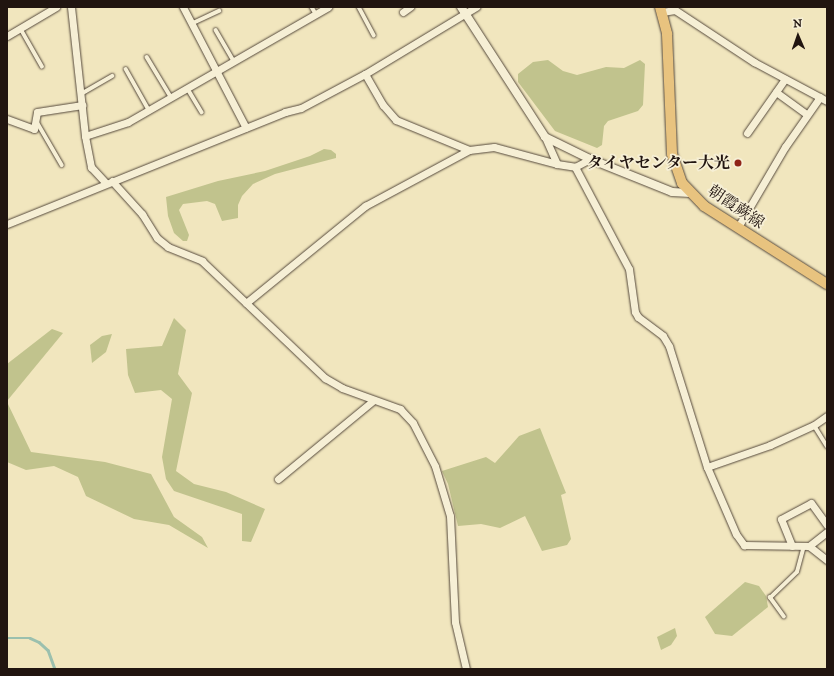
<!DOCTYPE html>
<html>
<head>
<meta charset="utf-8">
<style>
  body { margin:0 }
  #map { position:relative; width:834px; height:676px; overflow:hidden; background:#f1e6be; font-family:"IM FELL DW Pica","Noto Serif JP",serif }
  div>[style] { position:absolute }
  [style*='--x'] { left:calc(var(--x)*1px); top:calc(var(--y)*1px); width:calc(var(--w)*1px); rotate:calc(var(--a)*1deg) }
  .green>* { inset:0; background:#c1c38d }
  .stream>* { height:2.5px; margin:-1.25px; padding:0 1.25px; transform-origin:1.25px; border-radius:1.25px; background:#9bc0ae }
  .roads { filter:drop-shadow(0 0 1px #55493c) drop-shadow(0 0 1px #55493c) }
  .service>* { height:3.5px; margin:-1.75px; padding:0 1.75px; transform-origin:1.75px; border-radius:1.75px; background:#f6efd5 }
  .minor>* { height:7px; margin:-3.5px; padding:0 3.5px; transform-origin:3.5px; border-radius:3.5px; background:#f6efd5 }
  .tertiary>* { height:8px; margin:-4px; padding:0 4px; transform-origin:4px; border-radius:4px; background:#f6efd5 }
  .primary>* { height:10px; margin:-5px; padding:0 5px; transform-origin:5px; border-radius:5px; background:#e8c37f }
  .dots>* { width:11px; height:11px; translate:-50% -50%; box-sizing:border-box; border:2px solid #f6efd5; border-radius:50% }
  span { translate:-50% -50%; white-space:nowrap; text-align:center; line-height:1.15; -webkit-text-stroke:3.5px #f6efd5; paint-order:stroke }
  .poi-label { font-size:16px; color:#211510; font-weight:700 }
  .right { translate:-100% -50%; text-align:right }
  .street-label { font-size:16px; color:#211510 }
  .frame { position:absolute; inset:0; border:8px solid #211510; pointer-events:none }
  .north { position:absolute; left:778px; top:16px; width:40px; height:40px; -webkit-text-stroke:3px #f6efd5; paint-order:stroke; rotate:358deg; font-size:11px; font-weight:700; line-height:16px; text-align:center; color:#211510 }
  .north::after { content:''; display:block; margin:auto; width:14px; height:18px; background:#211510; clip-path:polygon(50% 0,100% 100%,50% 72%,0 100%) }
</style>
</head>
<body>
<div id="map">
  <div class="green">
    <i style="clip-path:polygon(548px 60px,563px 71px,577px 75px,606px 67px,624px 68px,640px 60px,645px 64px,643px 105px,638px 111px,608px 121px,604px 126px,602px 145px,597px 148px,555px 131px,518px 82px,518px 74px,533px 62px)"></i>
    <i style="clip-path:polygon(324px 149px,331px 150px,336px 154px,336px 158px,275px 174px,253px 184px,242px 196px,238px 205px,238px 218px,222px 221px,215px 204px,207px 201px,183px 204px,179px 210px,189px 235px,187px 241px,183px 241px,174px 233px,168px 216px,166px 197px,218px 181px,265px 171px,310px 156px)"></i>
    <i style="clip-path:polygon(174px 318px,186px 330px,178px 374px,192px 393px,176px 471px,194px 484px,226px 492px,265px 509px,251px 542px,242px 541px,242px 514px,174px 491px,166px 479px,162px 457px,172px 399px,161px 390px,135px 393px,128px 375px,126px 349px,162px 346px)"></i>
    <i style="clip-path:polygon(52px 329px,63px 333px,7px 401px,7px 364px)"></i>
    <i style="clip-path:polygon(112px 334px,106px 352px,92px 363px,90px 345px,102px 336px)"></i>
    <i style="clip-path:polygon(7px 402px,31px 452px,105px 462px,151px 474px,174px 517px,202px 537px,208px 548px,169px 525px,134px 519px,86px 496px,78px 477px,54px 466px,26px 470px,7px 462px)"></i>
    <i style="clip-path:polygon(540px 428px,566px 493px,561px 495px,571px 539px,567px 545px,542px 551px,525px 516px,500px 528px,481px 524px,458px 526px,448px 484px,442px 471px,486px 457px,495px 463px,519px 436px)"></i>
    <i style="clip-path:polygon(745px 582px,759px 586px,766px 596px,768px 607px,732px 636px,715px 634px,705px 617px)"></i>
    <i style="clip-path:polygon(675px 628px,677px 636px,671px 645px,661px 650px,657px 637px)"></i>
  </div>
  <div class="stream">
    <i style="--x:7;--y:638;--w:23;--a:0"></i>
    <i style="--x:30;--y:638;--w:10;--a:24"></i>
    <i style="--x:39;--y:642;--w:12;--a:42"></i>
    <i style="--x:48;--y:650;--w:20;--a:70"></i>
  </div>
  <div class="roads">
    <div class="service">
      <i style="--x:312;--y:7;--w:8;--a:60"></i>
      <i style="--x:359;--y:7;--w:32;--a:62"></i>
      <i style="--x:191;--y:24;--w:31;--a:-25"></i>
      <i style="--x:21;--y:29;--w:43;--a:60.4"></i>
      <i style="--x:216;--y:30;--w:36;--a:60"></i>
      <i style="--x:147;--y:57;--w:47;--a:59"></i>
      <i style="--x:126;--y:69;--w:47;--a:60.7"></i>
      <i style="--x:188;--y:89;--w:27;--a:59"></i>
      <i style="--x:81;--y:94;--w:36;--a:-30"></i>
      <i style="--x:36;--y:120;--w:52;--a:60"></i>
      <i style="--x:814;--y:425;--w:25;--a:58"></i>
      <i style="--x:784;--y:617;--w:24;--a:-126"></i>
      <i style="--x:770;--y:598;--w:37;--a:-44"></i>
      <i style="--x:797;--y:572;--w:27;--a:-75"></i>
    </div>
    <div class="minor">
      <i style="--x:71;--y:7;--w:130;--a:83.8"></i>
      <i style="--x:85;--y:136;--w:32;--a:79"></i>
      <i style="--x:91;--y:167;--w:22;--a:47"></i>
      <i style="--x:183;--y:7;--w:136;--a:62.5"></i>
      <i style="--x:403;--y:12;--w:9;--a:-36"></i>
      <i style="--x:662;--y:12;--w:13;--a:-9"></i>
      <i style="--x:675;--y:10;--w:95;--a:33.4"></i>
      <i style="--x:754;--y:62;--w:83;--a:28.1"></i>
      <i style="--x:7;--y:36;--w:57;--a:-30.6"></i>
      <i style="--x:365;--y:74;--w:36;--a:60"></i>
      <i style="--x:383;--y:105;--w:20;--a:49"></i>
      <i style="--x:396;--y:120;--w:79;--a:22.3"></i>
      <i style="--x:776;--y:92;--w:37;--a:36"></i>
      <i style="--x:7;--y:119;--w:29;--a:20"></i>
      <i style="--x:34;--y:129;--w:17;--a:-80"></i>
      <i style="--x:37;--y:112;--w:46;--a:-8.8"></i>
      <i style="--x:747;--y:133;--w:66;--a:-54.9"></i>
      <i style="--x:85;--y:136;--w:45;--a:-18"></i>
      <i style="--x:128;--y:122;--w:231;--a:-29.9"></i>
      <i style="--x:590;--y:159;--w:17;--a:152"></i>
      <i style="--x:575;--y:167;--w:115;--a:62.1"></i>
      <i style="--x:629;--y:269;--w:43;--a:82.1"></i>
      <i style="--x:635;--y:312;--w:6;--a:59"></i>
      <i style="--x:638;--y:317;--w:31;--a:37"></i>
      <i style="--x:663;--y:336;--w:12;--a:59"></i>
      <i style="--x:669;--y:346;--w:127;--a:72.6"></i>
      <i style="--x:707;--y:467;--w:73;--a:66.6"></i>
      <i style="--x:736;--y:534;--w:14;--a:54"></i>
      <i style="--x:744;--y:545;--w:65;--a:0.9"></i>
      <i style="--x:809;--y:546;--w:23;--a:-38"></i>
      <i style="--x:557;--y:164;--w:18;--a:9"></i>
      <i style="--x:112;--y:181;--w:45;--a:47.7"></i>
      <i style="--x:142;--y:214;--w:28;--a:58"></i>
      <i style="--x:157;--y:238;--w:14;--a:39"></i>
      <i style="--x:168;--y:247;--w:37;--a:22"></i>
      <i style="--x:202;--y:261;--w:170;--a:43.6"></i>
      <i style="--x:325;--y:378;--w:20;--a:30"></i>
      <i style="--x:342;--y:388;--w:62;--a:19.9"></i>
      <i style="--x:400;--y:409;--w:19;--a:47"></i>
      <i style="--x:413;--y:423;--w:48;--a:62.9"></i>
      <i style="--x:435;--y:466;--w:52;--a:73.3"></i>
      <i style="--x:450;--y:516;--w:106;--a:87.3"></i>
      <i style="--x:455;--y:622;--w:48;--a:76.8"></i>
      <i style="--x:7;--y:224;--w:300;--a:-21.9"></i>
      <i style="--x:285;--y:112;--w:16;--a:-14"></i>
      <i style="--x:301;--y:108;--w:72;--a:-28"></i>
      <i style="--x:365;--y:74;--w:130;--a:-31.1"></i>
      <i style="--x:738;--y:227;--w:93;--a:-59.6"></i>
      <i style="--x:785;--y:147;--w:61;--a:-55"></i>
      <i style="--x:246;--y:303;--w:154;--a:-39.2"></i>
      <i style="--x:365;--y:206;--w:118;--a:-28.3"></i>
      <i style="--x:469;--y:150;--w:25;--a:-7"></i>
      <i style="--x:494;--y:147;--w:65;--a:15.1"></i>
      <i style="--x:557;--y:164;--w:30;--a:-114"></i>
      <i style="--x:707;--y:467;--w:67;--a:-19.2"></i>
      <i style="--x:770;--y:445;--w:48;--a:-24.4"></i>
      <i style="--x:814;--y:425;--w:16;--a:-35"></i>
      <i style="--x:278;--y:479;--w:124;--a:-39.5"></i>
      <i style="--x:792;--y:546;--w:29;--a:-112"></i>
      <i style="--x:781;--y:519;--w:34;--a:-28"></i>
      <i style="--x:811;--y:503;--w:27;--a:54"></i>
      <i style="--x:809;--y:546;--w:23;--a:38"></i>
    </div>
    <div class="tertiary">
      <i style="--x:461;--y:7;--w:155;--a:57.1"></i>
      <i style="--x:545;--y:137;--w:50;--a:26.1"></i>
      <i style="--x:590;--y:159;--w:88;--a:21.9"></i>
      <i style="--x:672;--y:192;--w:18;--a:3"></i>
    </div>
    <div class="primary">
      <i style="--x:660;--y:7;--w:28;--a:75"></i>
      <i style="--x:667;--y:34;--w:120;--a:87.6"></i>
      <i style="--x:672;--y:154;--w:31;--a:71"></i>
      <i style="--x:682;--y:183;--w:32;--a:46"></i>
      <i style="--x:704;--y:206;--w:146;--a:32.4"></i>
    </div>
  </div>
  <div class="dots">
    <i style="left:738px;top:163px;background:#8f2418"></i>
  </div>
  <div class="poi-label">
    <span class="right" style="left:730px;top:163px">タイヤセンター大光</span>
  </div>
  <div class="street-label">
    <span style="left:736px;top:207px;rotate:34deg">朝霞蕨線</span>
  </div>
  <div class="frame"></div>
  <div class="north">N</div>
</div>
</body>
</html>
